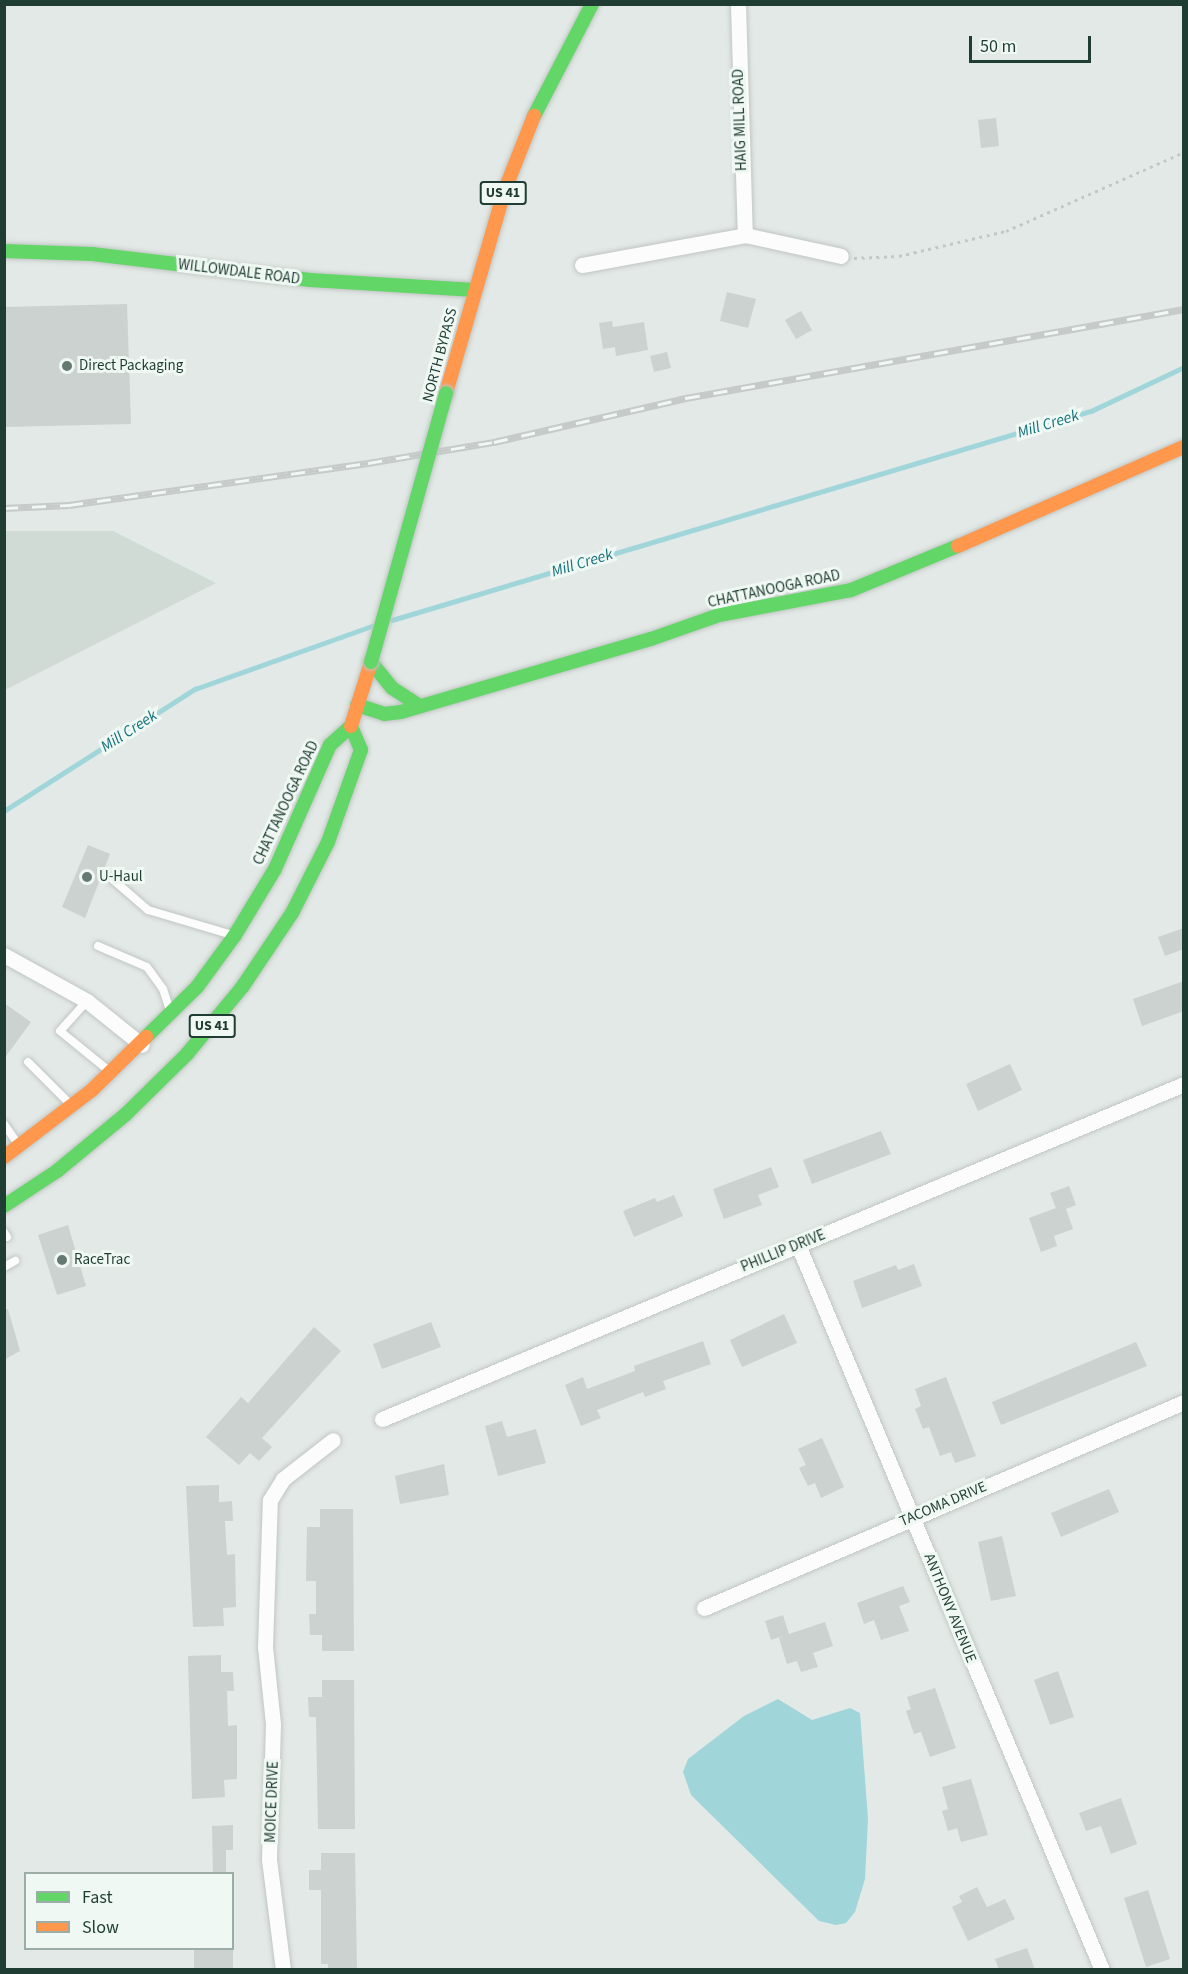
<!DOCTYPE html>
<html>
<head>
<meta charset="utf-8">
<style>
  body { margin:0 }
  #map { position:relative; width:1188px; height:1974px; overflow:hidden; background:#e3e9e6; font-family:"Source Sans 3",sans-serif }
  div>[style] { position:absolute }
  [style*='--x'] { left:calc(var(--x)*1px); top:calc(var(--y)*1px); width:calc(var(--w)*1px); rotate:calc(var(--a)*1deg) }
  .built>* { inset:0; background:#d0dbd6 }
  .water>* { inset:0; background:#a0d6da }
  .stream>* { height:4.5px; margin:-2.25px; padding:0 2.25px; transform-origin:2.25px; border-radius:2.25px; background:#a0d6da }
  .building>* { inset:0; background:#cbd2cf }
  .path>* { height:3px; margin-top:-1.5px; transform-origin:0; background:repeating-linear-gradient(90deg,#c0c9c4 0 3px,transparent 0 7.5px) }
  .roads { filter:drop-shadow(0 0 2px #c0c6c3) drop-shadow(0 0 2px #c0c6c3) }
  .lane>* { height:8px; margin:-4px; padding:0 4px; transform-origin:4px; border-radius:4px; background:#fbfcfb }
  .street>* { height:15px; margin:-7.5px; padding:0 7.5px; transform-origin:7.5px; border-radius:7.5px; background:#fbfcfb }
  .fast>* { height:14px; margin:-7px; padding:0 7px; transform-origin:7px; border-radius:7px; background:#63d668 }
  .slow>* { height:14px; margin:-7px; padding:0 7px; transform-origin:7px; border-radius:7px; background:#ff974d }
  .rail>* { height:7px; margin-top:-3.5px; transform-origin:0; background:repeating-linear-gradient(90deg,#f0f8f4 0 14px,#c6cac9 0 28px); box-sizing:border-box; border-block:2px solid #c6cac9 }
  .bridges { filter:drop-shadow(0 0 2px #bbc5c2) drop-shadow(0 0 2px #bbc5c2) }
  .fast-bridge>* { height:14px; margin:-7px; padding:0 7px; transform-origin:7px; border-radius:7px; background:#63d668 }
  .dots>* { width:16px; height:16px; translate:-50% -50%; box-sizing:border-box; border:3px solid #f0f8f4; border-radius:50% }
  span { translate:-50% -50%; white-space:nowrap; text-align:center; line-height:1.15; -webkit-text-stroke:6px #f0f8f4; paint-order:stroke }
  .shield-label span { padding:2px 4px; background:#f0f8f4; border:2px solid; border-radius:4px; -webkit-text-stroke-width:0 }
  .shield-label { font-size:14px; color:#1f3d33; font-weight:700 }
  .street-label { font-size:15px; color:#1f3d33 }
  .poi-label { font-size:15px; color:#1f3d33 }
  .left { translate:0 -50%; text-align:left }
  .water-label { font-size:16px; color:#16737d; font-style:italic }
  .frame { position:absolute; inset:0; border:6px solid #1f3d33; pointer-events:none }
  .legend { position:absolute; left:24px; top:1872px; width:210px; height:78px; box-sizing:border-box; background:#f0f8f4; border:2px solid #9cada7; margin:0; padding:8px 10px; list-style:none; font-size:18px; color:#1f3d33 }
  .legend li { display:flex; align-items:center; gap:12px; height:30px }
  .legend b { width:30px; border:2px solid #9cada7 }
  .scale { position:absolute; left:969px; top:36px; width:122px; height:27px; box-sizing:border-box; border:3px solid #1f3d33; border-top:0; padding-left:8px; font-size:18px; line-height:21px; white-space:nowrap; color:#1f3d33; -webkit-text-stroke:4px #f0f8f4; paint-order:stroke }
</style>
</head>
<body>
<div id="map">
  <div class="built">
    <i style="clip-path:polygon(5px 531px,113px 531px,216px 583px,5px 690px)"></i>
  </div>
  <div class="water">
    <i style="clip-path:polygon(778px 1699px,812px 1720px,850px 1708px,860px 1713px,868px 1819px,865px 1879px,855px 1912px,846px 1923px,836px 1925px,819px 1921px,691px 1795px,683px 1772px,688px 1759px,744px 1716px)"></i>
  </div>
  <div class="stream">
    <i style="--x:392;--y:620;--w:730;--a:-16.65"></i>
    <i style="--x:1091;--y:411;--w:103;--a:-25.3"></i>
    <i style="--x:4;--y:811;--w:227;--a:-32.6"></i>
    <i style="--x:195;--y:689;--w:188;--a:-19.6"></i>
  </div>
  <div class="building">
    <i style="clip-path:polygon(996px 118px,999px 146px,981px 148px,978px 120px)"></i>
    <i style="clip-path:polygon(727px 292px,756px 299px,748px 328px,720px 321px)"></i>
    <i style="clip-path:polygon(127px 304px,131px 424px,4px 427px,4px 307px)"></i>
    <i style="clip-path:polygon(801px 311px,812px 330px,796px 339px,785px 320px)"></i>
    <i style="clip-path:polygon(612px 321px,613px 327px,644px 322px,648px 350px,616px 356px,615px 347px,603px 349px,599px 323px)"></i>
    <i style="clip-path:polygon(667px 352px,671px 368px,654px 372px,650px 356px)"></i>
    <i style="clip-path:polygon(88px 845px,110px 854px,85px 918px,62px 907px)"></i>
    <i style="clip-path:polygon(1184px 928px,1184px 949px,1165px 956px,1158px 937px)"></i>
    <i style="clip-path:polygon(1184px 981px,1184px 1011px,1142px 1026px,1133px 999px)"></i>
    <i style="clip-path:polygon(4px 1003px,31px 1022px,4px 1059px)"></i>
    <i style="clip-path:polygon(1010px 1064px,1022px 1090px,978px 1111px,966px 1084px)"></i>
    <i style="clip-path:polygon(881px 1131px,891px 1154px,812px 1184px,803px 1160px)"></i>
    <i style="clip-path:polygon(771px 1167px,779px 1187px,758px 1195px,762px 1205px,724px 1219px,713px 1189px)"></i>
    <i style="clip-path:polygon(1069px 1186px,1076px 1205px,1066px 1209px,1073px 1229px,1054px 1236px,1057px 1246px,1041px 1252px,1029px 1218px,1056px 1208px,1050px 1193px)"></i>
    <i style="clip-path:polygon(674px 1195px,683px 1216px,634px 1237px,623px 1211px,655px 1198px,657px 1202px)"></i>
    <i style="clip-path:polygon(68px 1225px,86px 1286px,57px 1295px,38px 1235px)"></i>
    <i style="clip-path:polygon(914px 1264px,922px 1286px,862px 1308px,853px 1281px,896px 1265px,898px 1270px)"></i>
    <i style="clip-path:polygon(8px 1309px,20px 1351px,4px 1360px,4px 1310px)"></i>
    <i style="clip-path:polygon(784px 1314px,797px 1343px,742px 1367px,730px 1340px)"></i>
    <i style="clip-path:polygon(431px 1322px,441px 1347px,382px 1369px,373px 1344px)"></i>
    <i style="clip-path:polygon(314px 1327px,341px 1351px,262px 1438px,272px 1447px,259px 1461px,250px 1453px,239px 1465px,206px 1437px,241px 1397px,248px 1403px)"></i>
    <i style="clip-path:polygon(703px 1341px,711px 1364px,663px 1381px,666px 1389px,645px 1397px,643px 1392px,597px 1410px,601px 1418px,581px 1426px,565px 1385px,583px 1377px,587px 1389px,635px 1371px,634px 1366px)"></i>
    <i style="clip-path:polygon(1136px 1342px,1147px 1366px,1001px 1425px,992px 1402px)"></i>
    <i style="clip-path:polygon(946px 1377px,976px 1456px,955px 1463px,951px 1452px,940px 1456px,929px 1427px,923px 1429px,915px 1409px,921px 1406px,915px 1389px)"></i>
    <i style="clip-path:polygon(502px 1421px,507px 1437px,536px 1429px,546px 1463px,498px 1476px,485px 1426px)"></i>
    <i style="clip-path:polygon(822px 1438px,844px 1487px,821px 1498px,815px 1483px,808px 1486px,799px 1468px,806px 1465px,798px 1449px)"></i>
    <i style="clip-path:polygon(444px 1464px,449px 1495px,400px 1504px,395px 1476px)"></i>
    <i style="clip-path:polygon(219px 1485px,219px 1502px,232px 1501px,233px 1521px,225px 1521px,227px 1555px,235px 1554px,236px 1607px,223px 1608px,224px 1626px,193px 1627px,186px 1486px)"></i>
    <i style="clip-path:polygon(1109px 1489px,1119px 1512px,1061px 1537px,1051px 1513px)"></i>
    <i style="clip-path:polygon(320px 1509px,353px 1509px,354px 1651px,322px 1651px,322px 1635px,310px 1635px,309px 1614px,316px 1614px,316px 1581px,306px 1581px,307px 1527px,320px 1527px)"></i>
    <i style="clip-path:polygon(1002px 1536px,1016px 1596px,991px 1601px,978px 1542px)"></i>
    <i style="clip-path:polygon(903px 1586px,910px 1602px,899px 1606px,909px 1631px,881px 1640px,874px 1620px,864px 1624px,857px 1603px)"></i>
    <i style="clip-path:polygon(783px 1615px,789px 1634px,825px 1622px,833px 1646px,813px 1653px,818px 1667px,801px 1672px,797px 1661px,787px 1664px,779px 1638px,783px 1636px,771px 1640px,765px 1621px)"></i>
    <i style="clip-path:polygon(221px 1655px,221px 1672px,233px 1672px,234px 1691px,227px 1691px,228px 1726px,237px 1725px,237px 1779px,224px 1780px,225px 1797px,192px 1799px,188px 1656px)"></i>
    <i style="clip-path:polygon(1058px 1671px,1074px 1717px,1050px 1725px,1034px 1680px)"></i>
    <i style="clip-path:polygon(322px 1680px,354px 1680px,355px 1829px,318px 1829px,316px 1717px,309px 1717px,308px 1697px,322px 1697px)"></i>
    <i style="clip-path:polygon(935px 1688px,956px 1748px,930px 1757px,921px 1732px,914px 1734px,906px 1711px,911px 1709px,907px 1697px)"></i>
    <i style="clip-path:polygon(971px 1779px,988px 1835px,961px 1842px,957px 1828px,948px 1831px,942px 1811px,948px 1809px,942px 1787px)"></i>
    <i style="clip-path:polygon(1121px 1798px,1137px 1844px,1111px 1854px,1101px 1826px,1086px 1831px,1079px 1813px)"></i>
    <i style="clip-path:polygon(233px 1825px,233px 1850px,226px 1850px,226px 1874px,213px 1874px,212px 1826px)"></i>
    <i style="clip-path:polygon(321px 1853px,355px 1853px,357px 1970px,328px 1970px,328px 1964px,321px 1964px,321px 1890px,309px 1890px,309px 1870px,321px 1870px)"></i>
    <i style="clip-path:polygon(977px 1887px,987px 1907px,1005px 1899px,1015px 1919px,968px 1941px,952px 1907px,962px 1902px,959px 1896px)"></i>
    <i style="clip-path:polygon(1148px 1890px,1170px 1959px,1146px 1967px,1124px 1898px)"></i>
    <i style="clip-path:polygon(194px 1948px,233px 1948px,233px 1969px,194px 1968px)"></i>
    <i style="clip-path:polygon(1027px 1948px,1035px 1970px,999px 1970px,995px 1959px)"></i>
  </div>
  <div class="path">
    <i style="--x:854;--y:258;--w:45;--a:-2.5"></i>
    <i style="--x:899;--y:256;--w:110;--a:-13.2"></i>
    <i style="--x:1006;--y:231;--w:195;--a:-23.9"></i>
  </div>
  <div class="roads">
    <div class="lane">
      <i style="--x:111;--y:878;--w:49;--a:40.9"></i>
      <i style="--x:148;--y:910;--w:84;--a:16.5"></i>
      <i style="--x:98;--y:946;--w:53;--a:23.2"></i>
      <i style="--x:147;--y:967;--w:27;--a:54"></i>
      <i style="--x:163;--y:989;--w:19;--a:72"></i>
      <i style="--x:87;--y:1001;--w:40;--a:132"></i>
      <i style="--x:60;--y:1031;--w:62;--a:39.1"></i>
      <i style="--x:28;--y:1062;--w:55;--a:45"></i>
      <i style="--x:4;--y:1124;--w:21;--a:55"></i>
      <i style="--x:4;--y:1232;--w:6;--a:59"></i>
      <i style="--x:4;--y:1267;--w:13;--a:-29"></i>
    </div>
    <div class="street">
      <i style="--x:738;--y:4;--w:231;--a:88.3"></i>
      <i style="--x:582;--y:265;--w:166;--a:-10.4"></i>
      <i style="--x:745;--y:235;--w:98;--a:12.3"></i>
      <i style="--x:4;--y:955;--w:95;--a:29"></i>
      <i style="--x:87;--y:1001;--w:70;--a:38.7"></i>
      <i style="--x:798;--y:1245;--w:786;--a:67.25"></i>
      <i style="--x:382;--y:1419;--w:869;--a:-22.67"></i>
      <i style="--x:704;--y:1608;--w:522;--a:-23.23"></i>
      <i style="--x:283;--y:1970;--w:112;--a:-97.2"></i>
      <i style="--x:269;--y:1859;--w:135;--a:-88.3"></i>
      <i style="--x:273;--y:1724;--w:77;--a:-95.9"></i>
      <i style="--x:265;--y:1647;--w:147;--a:-88.1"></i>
      <i style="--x:270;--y:1500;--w:25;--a:-58"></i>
      <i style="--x:283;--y:1479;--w:63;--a:-38"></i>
    </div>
    <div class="fast">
      <i style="--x:534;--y:116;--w:126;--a:-62.6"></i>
      <i style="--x:4;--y:251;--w:88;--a:2"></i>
      <i style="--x:92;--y:254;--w:220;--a:6.8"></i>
      <i style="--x:310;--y:280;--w:165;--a:3.5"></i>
      <i style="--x:371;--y:662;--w:33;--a:51"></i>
      <i style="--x:392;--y:688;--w:31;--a:33"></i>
      <i style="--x:357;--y:705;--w:28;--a:18"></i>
      <i style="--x:384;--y:714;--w:17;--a:-7"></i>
      <i style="--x:401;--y:712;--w:260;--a:-16.3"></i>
      <i style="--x:651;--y:639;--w:72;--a:-19.4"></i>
      <i style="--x:719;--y:615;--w:134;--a:-10.7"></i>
      <i style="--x:851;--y:590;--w:116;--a:-22.4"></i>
      <i style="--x:146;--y:1037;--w:71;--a:-44.4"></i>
      <i style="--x:197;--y:987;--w:64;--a:-53.8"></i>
      <i style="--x:235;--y:935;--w:77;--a:-58.8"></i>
      <i style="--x:275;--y:869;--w:136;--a:-66.1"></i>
      <i style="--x:330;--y:745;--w:28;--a:-42"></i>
      <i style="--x:4;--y:1206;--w:64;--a:-33.4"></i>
      <i style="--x:57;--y:1171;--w:88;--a:-39.5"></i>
      <i style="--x:125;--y:1115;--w:87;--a:-44.5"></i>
      <i style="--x:187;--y:1054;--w:88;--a:-50.5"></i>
      <i style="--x:243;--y:986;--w:88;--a:-56.1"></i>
      <i style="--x:292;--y:913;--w:80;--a:-63.1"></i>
      <i style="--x:328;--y:842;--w:98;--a:-70.3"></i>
      <i style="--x:361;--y:750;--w:26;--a:-113"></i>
    </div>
    <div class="slow">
      <i style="--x:446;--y:393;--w:209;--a:-73.9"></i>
      <i style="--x:504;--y:192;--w:82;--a:-68.5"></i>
      <i style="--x:958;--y:546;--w:247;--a:-23.7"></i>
      <i style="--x:351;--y:726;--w:67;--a:-72.6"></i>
      <i style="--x:4;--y:1157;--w:111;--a:-37.3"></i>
      <i style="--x:92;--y:1090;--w:76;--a:-44.5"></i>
    </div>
  </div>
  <div class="rail">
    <i style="--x:4;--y:508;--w:65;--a:-2.6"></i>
    <i style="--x:69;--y:505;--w:302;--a:-8"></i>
    <i style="--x:368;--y:463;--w:128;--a:-9.5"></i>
    <i style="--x:494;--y:442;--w:197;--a:-12.9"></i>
    <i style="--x:686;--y:398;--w:506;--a:-10.13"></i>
  </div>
  <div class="bridges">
    <div class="fast-bridge">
      <i style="--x:371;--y:662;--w:279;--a:-74.4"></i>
    </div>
  </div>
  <div class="dots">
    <i style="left:67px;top:366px;background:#647972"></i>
    <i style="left:87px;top:877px;background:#647972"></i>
    <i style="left:62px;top:1260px;background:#647972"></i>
  </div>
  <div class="shield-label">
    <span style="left:503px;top:193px">US 41</span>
    <span style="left:212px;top:1026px">US 41</span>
  </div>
  <div class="street-label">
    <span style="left:740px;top:120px;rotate:-92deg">HAIG MILL ROAD</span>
    <span style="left:239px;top:272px;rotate:7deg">WILLOWDALE ROAD</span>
    <span style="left:440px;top:355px;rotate:-75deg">NORTH BYPASS</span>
    <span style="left:774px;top:589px;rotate:-12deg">CHATTANOOGA ROAD</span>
    <span style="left:286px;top:803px;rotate:-65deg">CHATTANOOGA ROAD</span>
    <span style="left:783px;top:1251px;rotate:-22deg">PHILLIP DRIVE</span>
    <span style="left:943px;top:1504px;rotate:-23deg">TACOMA DRIVE</span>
    <span style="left:950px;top:1608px;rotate:68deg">ANTHONY AVENUE</span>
    <span style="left:272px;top:1802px;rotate:-88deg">MOICE DRIVE</span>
  </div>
  <div class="poi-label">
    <span class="left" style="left:79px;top:366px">Direct Packaging</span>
    <span class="left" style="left:99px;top:877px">U-Haul</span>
    <span class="left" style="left:74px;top:1260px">RaceTrac</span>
  </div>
  <div class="water-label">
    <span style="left:1048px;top:424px;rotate:-17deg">Mill Creek</span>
    <span style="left:582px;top:563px;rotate:-17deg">Mill Creek</span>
    <span style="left:129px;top:731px;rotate:-33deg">Mill Creek</span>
  </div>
  <div class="frame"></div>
  <ul class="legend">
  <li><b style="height:8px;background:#63d668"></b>Fast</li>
  <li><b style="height:8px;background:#ff974d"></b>Slow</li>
  </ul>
  <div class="scale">50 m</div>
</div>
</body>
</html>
